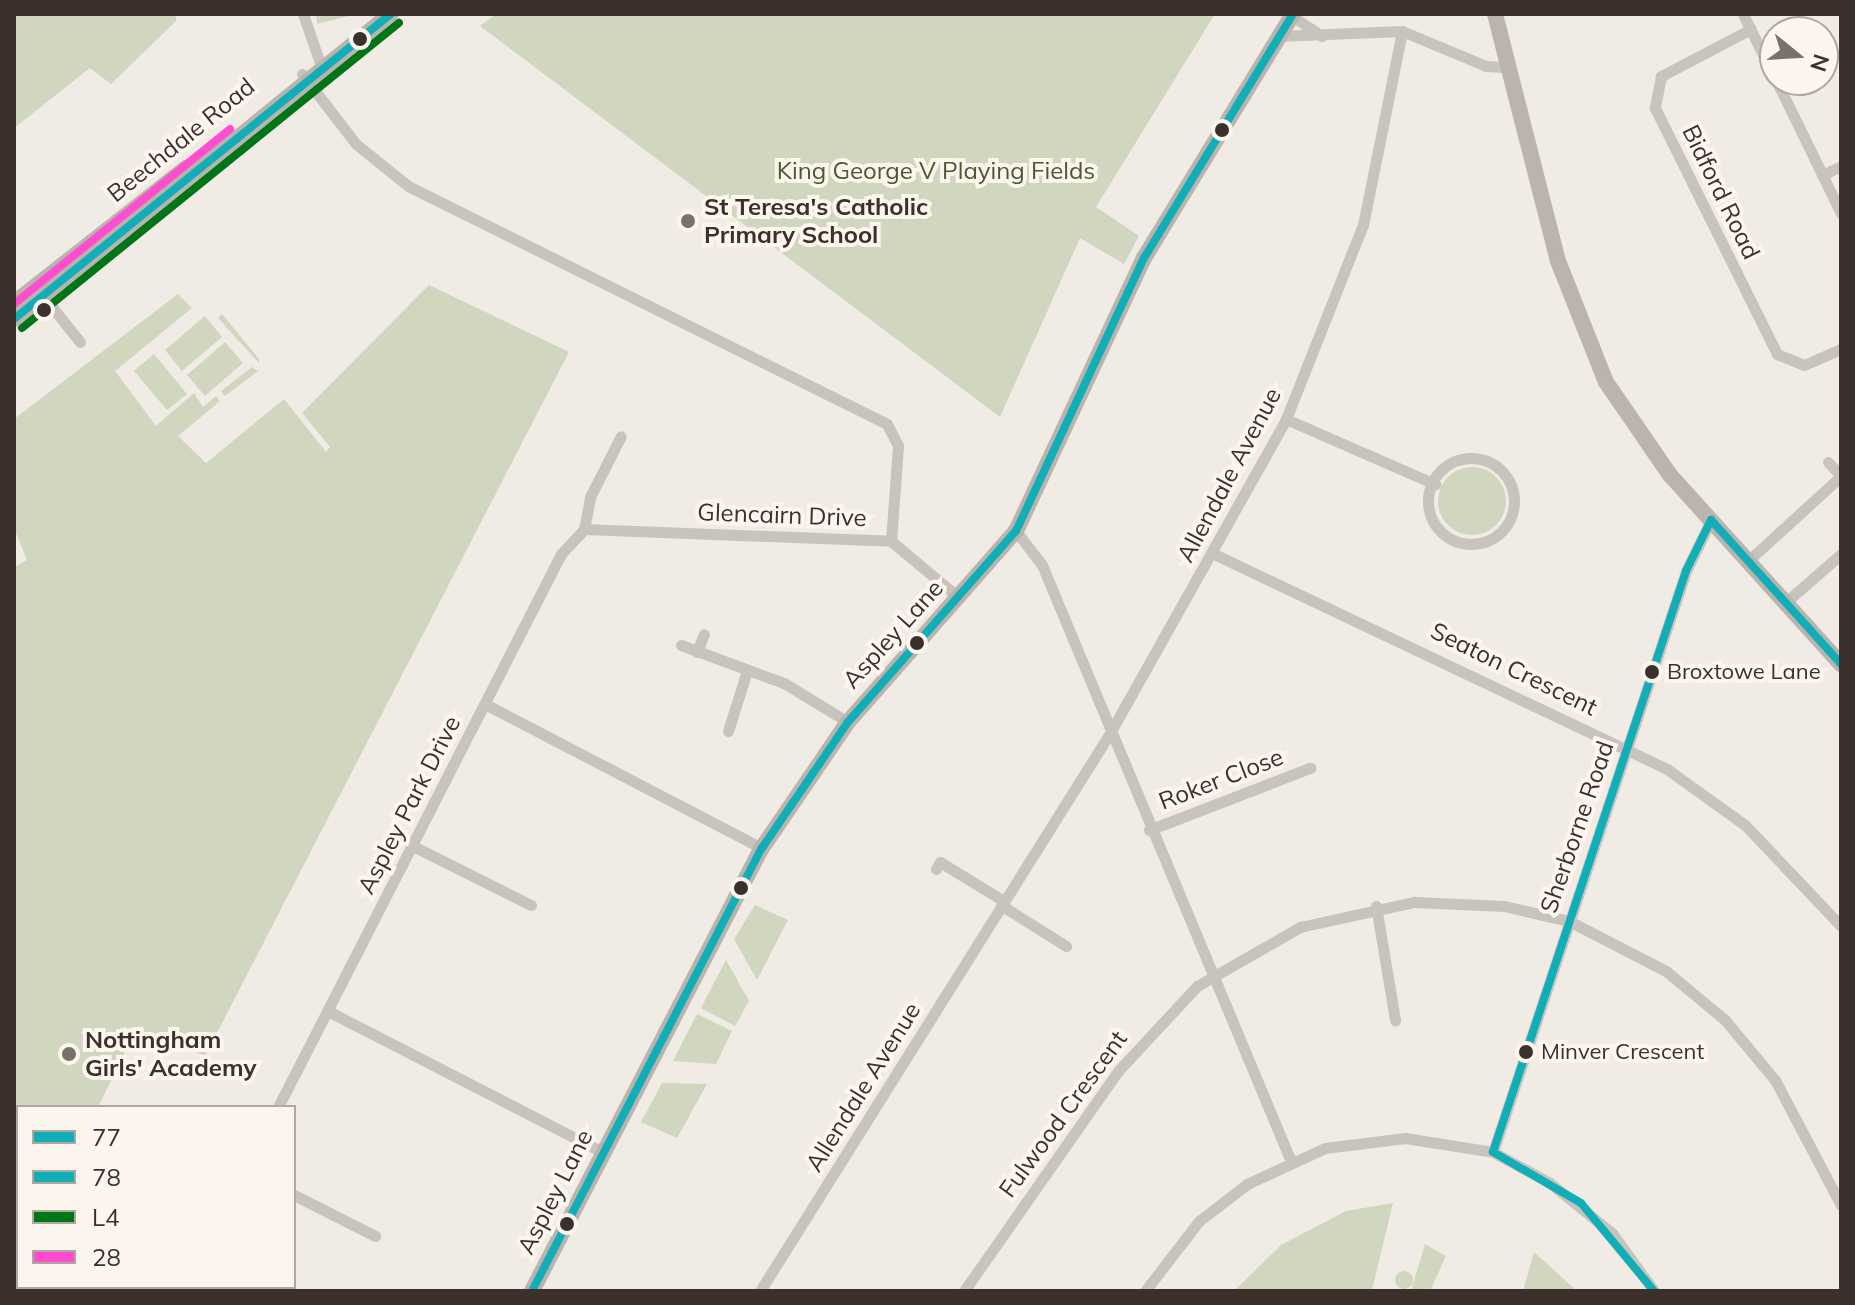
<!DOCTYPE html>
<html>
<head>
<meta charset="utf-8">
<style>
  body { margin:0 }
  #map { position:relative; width:1855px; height:1305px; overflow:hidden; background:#f0ebe5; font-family:Mulish,sans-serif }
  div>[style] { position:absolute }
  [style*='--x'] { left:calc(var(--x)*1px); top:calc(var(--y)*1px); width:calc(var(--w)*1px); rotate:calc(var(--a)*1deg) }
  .green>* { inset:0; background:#d1d6bf }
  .round { border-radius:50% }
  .street>* { height:11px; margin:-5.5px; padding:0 5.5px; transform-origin:5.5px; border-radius:5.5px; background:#c9c3be }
  .street>.ring { margin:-5.5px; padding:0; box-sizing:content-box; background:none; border:11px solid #c9c3be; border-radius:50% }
  .secondary>* { height:16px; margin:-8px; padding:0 8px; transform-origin:8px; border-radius:8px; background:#bab3ae }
  .bus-1>* { height:8px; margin:-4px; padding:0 4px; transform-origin:4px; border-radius:4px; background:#12aeb8 }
  .bus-2>* { height:8px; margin:-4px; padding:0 4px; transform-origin:4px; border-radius:4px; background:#12aeb8 }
  .bus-3>* { height:8px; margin:-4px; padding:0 4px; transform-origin:4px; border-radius:4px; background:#007517 }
  .bus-4>* { height:8px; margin:-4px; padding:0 4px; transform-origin:4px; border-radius:4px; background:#ff4dcf }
  .dots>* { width:22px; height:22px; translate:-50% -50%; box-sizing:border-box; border:4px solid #fbf5ee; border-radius:50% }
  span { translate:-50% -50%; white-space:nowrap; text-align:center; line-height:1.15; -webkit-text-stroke:8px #fbf5ee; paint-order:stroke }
  .bus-label { font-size:22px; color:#3b302b }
  .left { translate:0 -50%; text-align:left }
  .street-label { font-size:24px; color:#3b302b }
  .park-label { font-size:24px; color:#4a5a2e }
  .poi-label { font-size:24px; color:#3b302b; font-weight:700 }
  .frame { position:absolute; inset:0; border:16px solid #3b302b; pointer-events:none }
  .legend { position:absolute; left:16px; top:1105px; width:280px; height:184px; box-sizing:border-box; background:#fbf5ee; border:2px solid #aea6a0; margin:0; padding:10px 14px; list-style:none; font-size:24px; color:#3b302b }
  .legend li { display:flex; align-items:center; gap:16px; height:40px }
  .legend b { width:40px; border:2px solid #aea6a0 }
  .north { position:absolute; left:1759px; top:16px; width:80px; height:80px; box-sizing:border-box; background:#fbf5ee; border:2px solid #aea6a0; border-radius:50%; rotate:108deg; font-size:22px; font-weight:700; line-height:32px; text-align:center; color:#3b302b }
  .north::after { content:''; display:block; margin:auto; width:28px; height:36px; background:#7a716c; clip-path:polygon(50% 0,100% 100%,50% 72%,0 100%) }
</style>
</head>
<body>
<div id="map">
  <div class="green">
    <i style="clip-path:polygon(14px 14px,176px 14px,176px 21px,111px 84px,90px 68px,14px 128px)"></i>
    <i style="clip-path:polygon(316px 14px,357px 14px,317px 24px)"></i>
    <i style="clip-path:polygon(496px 14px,1215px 14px,1096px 207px,1139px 236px,1124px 264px,1080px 238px,1000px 417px,480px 26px)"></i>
    <i style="clip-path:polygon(429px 285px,569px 352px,205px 1056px,165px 1039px,125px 1052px,98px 1107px,18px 1107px,14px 1291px,14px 567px,27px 560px,14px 528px,14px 419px,178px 294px,192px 308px,115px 371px,156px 426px,194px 393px,203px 407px,216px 396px,220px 401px,178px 436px,206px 463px,284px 399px,326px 452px,330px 447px,302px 413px)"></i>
    <i style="clip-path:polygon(222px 314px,259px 359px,259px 363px,218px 318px)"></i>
    <i style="clip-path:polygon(205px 316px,222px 337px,182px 371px,165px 350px)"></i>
    <i style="clip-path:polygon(225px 342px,243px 363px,205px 396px,187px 375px)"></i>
    <i style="clip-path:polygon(154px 354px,187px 394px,167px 410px,134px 371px)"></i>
    <i style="clip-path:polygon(252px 367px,258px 371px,225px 396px,221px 391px)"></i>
    <i class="round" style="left:1438px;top:467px;width:68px;height:68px"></i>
    <i style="clip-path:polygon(755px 905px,788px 920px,757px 980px,734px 939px)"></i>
    <i style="clip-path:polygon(726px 960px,749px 1001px,735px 1026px,701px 1008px)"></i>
    <i style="clip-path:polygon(697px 1014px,732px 1031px,716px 1064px,673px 1061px)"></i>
    <i style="clip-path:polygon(662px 1083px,707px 1084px,677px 1138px,641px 1122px)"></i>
    <i style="clip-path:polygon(1393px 1203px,1372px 1290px,1234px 1291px,1281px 1245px,1346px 1211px)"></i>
    <i style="clip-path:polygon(1425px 1244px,1446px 1256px,1430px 1291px,1411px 1291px)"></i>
    <i style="clip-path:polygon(1534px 1252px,1577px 1291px,1523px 1291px)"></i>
    <i class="round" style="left:1395px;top:1271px;width:18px;height:18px"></i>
  </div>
  <div class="street">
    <i style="--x:303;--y:14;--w:58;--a:70.9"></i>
    <i style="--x:1743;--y:14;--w:72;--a:63.8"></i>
    <i style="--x:1292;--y:16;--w:36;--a:34"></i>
    <i style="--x:1751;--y:29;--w:102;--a:152.4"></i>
    <i style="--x:1661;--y:76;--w:33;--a:101"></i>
    <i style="--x:1655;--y:108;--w:275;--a:63.6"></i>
    <i style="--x:1777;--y:354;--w:29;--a:22"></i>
    <i style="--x:1804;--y:365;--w:40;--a:-23.4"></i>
    <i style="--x:1278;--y:36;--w:124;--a:-2.3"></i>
    <i style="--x:1402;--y:31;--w:91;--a:22.6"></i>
    <i style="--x:1486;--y:66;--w:22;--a:3"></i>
    <i style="--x:302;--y:74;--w:88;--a:52.4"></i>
    <i style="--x:356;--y:144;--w:67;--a:38.9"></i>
    <i style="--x:408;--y:186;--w:535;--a:26.42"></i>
    <i style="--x:887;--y:424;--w:25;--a:63"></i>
    <i style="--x:898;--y:446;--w:95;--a:94.2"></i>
    <i style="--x:1776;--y:80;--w:148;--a:64"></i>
    <i style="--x:1822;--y:175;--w:21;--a:-25"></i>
    <i style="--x:40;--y:292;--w:64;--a:51.3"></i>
    <i style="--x:1286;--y:419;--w:163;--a:23.6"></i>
    <i class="ring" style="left:1428px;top:458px;width:75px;height:75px"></i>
    <i style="--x:1828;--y:462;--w:19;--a:47"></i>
    <i style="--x:584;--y:529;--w:307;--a:2.2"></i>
    <i style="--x:891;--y:541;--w:87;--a:39.9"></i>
    <i style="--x:584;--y:529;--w:33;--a:-79"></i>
    <i style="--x:590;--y:497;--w:68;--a:-63.1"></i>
    <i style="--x:1016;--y:531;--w:43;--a:52.6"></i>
    <i style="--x:1042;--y:565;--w:644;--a:67.34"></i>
    <i style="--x:1214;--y:554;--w:501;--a:25.39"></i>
    <i style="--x:1667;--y:769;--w:96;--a:35.7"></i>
    <i style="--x:1745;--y:825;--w:139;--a:46.5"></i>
    <i style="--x:1749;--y:560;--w:125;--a:-42.4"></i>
    <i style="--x:1786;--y:602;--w:73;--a:-41.1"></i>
    <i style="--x:681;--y:645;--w:110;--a:20.3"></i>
    <i style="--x:784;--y:683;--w:75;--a:31.4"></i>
    <i style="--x:697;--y:652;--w:19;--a:-69"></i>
    <i style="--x:485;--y:704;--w:312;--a:27.5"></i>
    <i style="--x:728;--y:731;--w:60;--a:-72.5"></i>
    <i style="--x:1149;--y:830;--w:173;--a:-21.1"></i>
    <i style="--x:413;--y:846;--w:132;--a:26.6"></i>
    <i style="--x:936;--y:869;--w:8;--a:-60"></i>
    <i style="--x:940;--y:862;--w:75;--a:31.4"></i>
    <i style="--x:1001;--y:905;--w:77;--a:32.2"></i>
    <i style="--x:1376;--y:906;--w:116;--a:80.5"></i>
    <i style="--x:328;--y:1011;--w:308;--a:27.2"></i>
    <i style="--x:278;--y:1107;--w:621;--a:-62.9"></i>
    <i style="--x:561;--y:554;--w:34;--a:-47"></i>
    <i style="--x:1493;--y:1152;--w:612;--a:-71.62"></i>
    <i style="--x:1686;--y:571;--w:57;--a:-63.9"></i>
    <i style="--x:294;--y:1195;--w:91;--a:26.8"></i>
    <i style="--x:183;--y:1291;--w:4;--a:-63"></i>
    <i style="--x:760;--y:1291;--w:659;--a:-57.9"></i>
    <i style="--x:1110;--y:733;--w:360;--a:-60.7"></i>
    <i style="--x:1286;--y:419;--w:209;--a:-68.4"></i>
    <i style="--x:1363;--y:225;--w:198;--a:-78.6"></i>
    <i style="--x:964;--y:1291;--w:270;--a:-55"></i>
    <i style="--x:1119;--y:1070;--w:115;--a:-47.1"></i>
    <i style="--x:1197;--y:986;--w:119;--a:-29.8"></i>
    <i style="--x:1300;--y:927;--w:117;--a:-12.4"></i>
    <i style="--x:1414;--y:902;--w:90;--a:2.5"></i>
    <i style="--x:1504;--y:906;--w:67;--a:13"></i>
    <i style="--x:1569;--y:921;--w:109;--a:27.3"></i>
    <i style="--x:1666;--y:971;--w:77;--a:39.7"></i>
    <i style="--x:1725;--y:1020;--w:78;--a:50.2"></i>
    <i style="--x:1775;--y:1080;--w:141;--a:62.2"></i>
    <i style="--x:1145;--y:1291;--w:88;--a:-52.4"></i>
    <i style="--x:1199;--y:1221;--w:61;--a:-37.6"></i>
    <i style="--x:1247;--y:1184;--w:86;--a:-24.8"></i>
    <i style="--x:1325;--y:1148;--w:81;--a:-7.1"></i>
    <i style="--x:1405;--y:1138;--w:89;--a:9"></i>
    <i style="--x:1493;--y:1152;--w:65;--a:28.5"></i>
    <i style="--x:1550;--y:1183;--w:80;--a:38.9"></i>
    <i style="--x:1612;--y:1233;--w:72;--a:54.1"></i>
  </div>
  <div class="secondary">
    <i style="--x:1495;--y:14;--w:255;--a:75.7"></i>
    <i style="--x:1558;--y:261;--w:130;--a:68.4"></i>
    <i style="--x:1606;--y:382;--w:113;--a:55.5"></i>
    <i style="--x:1670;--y:475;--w:255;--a:47.9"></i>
    <i style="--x:14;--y:303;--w:219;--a:-38.1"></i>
    <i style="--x:14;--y:319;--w:485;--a:-39"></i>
    <i style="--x:532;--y:1291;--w:499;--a:-62.6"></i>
    <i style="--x:762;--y:848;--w:153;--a:-55.7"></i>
    <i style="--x:848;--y:722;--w:254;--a:-48.7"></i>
    <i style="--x:1016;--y:531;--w:302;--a:-64.9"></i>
    <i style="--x:1144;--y:258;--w:286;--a:-58.6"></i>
  </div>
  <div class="bus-1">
    <i style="--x:14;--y:319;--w:485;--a:-39"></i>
    <i style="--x:532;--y:1291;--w:499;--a:-62.6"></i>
    <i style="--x:762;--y:848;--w:153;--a:-55.7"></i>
    <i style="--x:848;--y:722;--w:254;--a:-48.7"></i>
    <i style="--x:1016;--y:531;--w:302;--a:-64.9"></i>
    <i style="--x:1144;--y:258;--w:286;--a:-58.6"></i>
  </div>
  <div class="bus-2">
    <i style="--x:1654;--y:1291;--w:114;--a:-129.7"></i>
    <i style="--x:1581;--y:1203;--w:102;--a:-149.9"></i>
    <i style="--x:1493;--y:1152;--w:612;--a:-71.62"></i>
    <i style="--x:1686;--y:571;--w:57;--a:-63.9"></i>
    <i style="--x:1711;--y:520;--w:194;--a:47.9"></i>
  </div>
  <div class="bus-3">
    <i style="--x:22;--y:328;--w:485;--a:-39"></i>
  </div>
  <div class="bus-4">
    <i style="--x:14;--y:304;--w:278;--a:-39"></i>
  </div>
  <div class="dots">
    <i style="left:360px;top:39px;background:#3b302b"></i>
    <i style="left:1222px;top:130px;background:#3b302b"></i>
    <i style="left:688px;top:221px;background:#7a716c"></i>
    <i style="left:44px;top:310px;background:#3b302b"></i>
    <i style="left:917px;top:643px;background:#3b302b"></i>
    <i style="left:1652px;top:672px;background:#3b302b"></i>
    <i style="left:741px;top:888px;background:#3b302b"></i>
    <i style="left:1526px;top:1052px;background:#3b302b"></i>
    <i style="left:69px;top:1054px;background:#7a716c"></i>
    <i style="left:567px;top:1224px;background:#3b302b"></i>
  </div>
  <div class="bus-label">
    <span class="left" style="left:1667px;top:672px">Broxtowe Lane</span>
    <span class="left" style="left:1541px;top:1052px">Minver Crescent</span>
  </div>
  <div class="street-label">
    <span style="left:181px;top:140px;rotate:-39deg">Beechdale Road</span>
    <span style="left:1721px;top:192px;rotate:64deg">Bidford Road</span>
    <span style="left:1229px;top:475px;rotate:-62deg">Allendale Avenue</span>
    <span style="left:782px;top:515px;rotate:2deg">Glencairn Drive</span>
    <span style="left:893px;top:634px;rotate:-48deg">Aspley Lane</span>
    <span style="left:1514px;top:669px;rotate:26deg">Seaton Crescent</span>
    <span style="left:1221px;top:779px;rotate:-21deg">Roker Close</span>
    <span style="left:409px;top:805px;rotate:-63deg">Aspley Park Drive</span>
    <span style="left:1577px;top:827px;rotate:-71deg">Sherborne Road</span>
    <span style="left:863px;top:1087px;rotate:-58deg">Allendale Avenue</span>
    <span style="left:1063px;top:1114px;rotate:-54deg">Fulwood Crescent</span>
    <span style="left:555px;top:1192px;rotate:-63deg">Aspley Lane</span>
  </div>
  <div class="park-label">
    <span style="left:936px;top:171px">King George V Playing Fields</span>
  </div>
  <div class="poi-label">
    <span class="left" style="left:704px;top:221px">St Teresa's Catholic<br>Primary School</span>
    <span class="left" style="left:85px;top:1054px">Nottingham<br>Girls' Academy</span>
  </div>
  <div class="frame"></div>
  <ul class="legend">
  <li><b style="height:10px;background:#12aeb8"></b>77</li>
  <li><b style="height:10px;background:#12aeb8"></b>78</li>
  <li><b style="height:10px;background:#007517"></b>L4</li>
  <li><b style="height:10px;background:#ff4dcf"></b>28</li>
  </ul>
  <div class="north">N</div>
</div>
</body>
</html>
